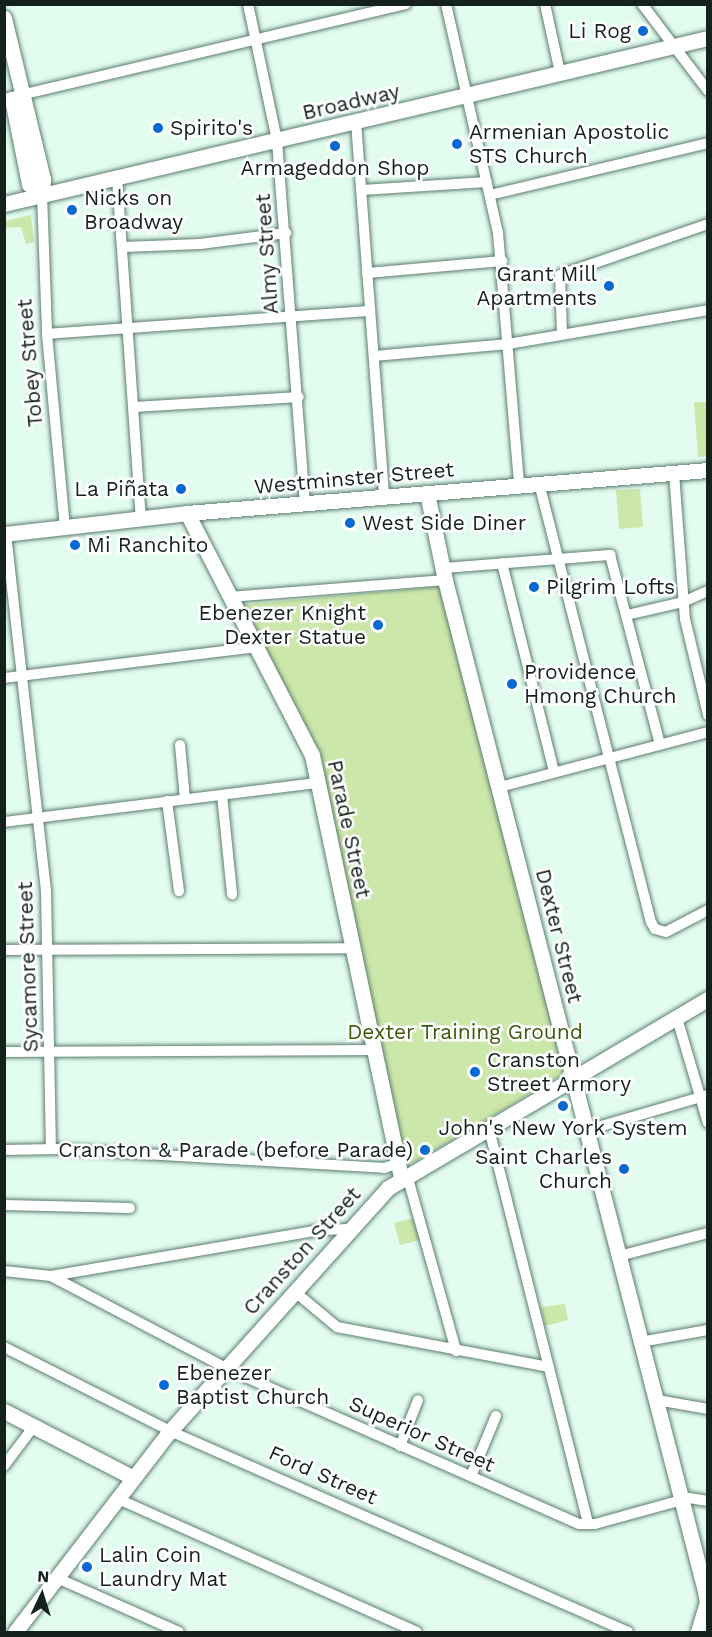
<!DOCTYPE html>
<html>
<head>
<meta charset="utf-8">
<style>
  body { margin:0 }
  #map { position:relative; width:712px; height:1637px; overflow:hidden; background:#e2fdf0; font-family:"Work Sans",sans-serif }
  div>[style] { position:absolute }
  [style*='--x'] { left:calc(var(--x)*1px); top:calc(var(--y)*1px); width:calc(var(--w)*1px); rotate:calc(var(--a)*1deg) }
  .green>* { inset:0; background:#cbe7aa }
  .roads { filter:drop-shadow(0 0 2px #5d7d6e) drop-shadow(0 0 2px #5d7d6e) }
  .street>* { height:10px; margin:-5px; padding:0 5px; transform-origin:5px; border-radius:5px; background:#fff }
  .secondary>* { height:15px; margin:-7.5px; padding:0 7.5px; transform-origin:7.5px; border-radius:7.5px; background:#fff }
  .dots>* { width:16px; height:16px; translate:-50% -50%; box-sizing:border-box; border:3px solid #fff; border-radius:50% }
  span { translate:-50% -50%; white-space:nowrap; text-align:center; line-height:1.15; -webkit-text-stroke:5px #fff; paint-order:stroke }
  .poi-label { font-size:21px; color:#15221c }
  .right { translate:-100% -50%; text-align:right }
  .left { translate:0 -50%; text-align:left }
  .street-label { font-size:21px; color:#15221c }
  .park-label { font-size:21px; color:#3e590c }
  .frame { position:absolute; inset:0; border:6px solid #15221c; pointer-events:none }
  .north { position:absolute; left:12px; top:1565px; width:60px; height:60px; -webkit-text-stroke:4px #fff; paint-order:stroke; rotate:4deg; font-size:16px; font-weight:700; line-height:24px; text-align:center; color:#15221c }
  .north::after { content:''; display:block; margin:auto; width:21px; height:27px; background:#15221c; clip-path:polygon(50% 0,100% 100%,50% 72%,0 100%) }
</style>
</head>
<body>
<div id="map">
  <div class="green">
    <i style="clip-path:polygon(31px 215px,34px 242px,26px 244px,21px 227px,5px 228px,5px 221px)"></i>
    <i style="clip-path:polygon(694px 402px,707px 402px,707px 456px,698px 457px)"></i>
    <i style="clip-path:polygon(640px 489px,643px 527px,619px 529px,616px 490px)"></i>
    <i style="clip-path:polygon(441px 586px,565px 1073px,413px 1163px,404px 1158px,320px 753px,242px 605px)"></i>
    <i style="clip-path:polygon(414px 1218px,420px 1240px,400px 1245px,394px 1223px)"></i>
    <i style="clip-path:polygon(565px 1304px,568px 1320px,545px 1326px,541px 1307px)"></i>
  </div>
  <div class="roads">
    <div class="street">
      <i style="--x:248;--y:4;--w:140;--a:78"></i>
      <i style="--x:277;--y:141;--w:363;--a:85.6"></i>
      <i style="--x:446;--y:4;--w:235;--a:77.2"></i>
      <i style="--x:498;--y:233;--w:253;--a:85.2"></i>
      <i style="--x:545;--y:4;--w:71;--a:77.7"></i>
      <i style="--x:642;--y:4;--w:109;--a:52.8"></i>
      <i style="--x:4;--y:99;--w:413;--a:-13.3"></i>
      <i style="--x:356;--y:122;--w:376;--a:85.7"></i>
      <i style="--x:117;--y:178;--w:341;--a:86"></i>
      <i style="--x:362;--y:190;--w:125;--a:-3.7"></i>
      <i style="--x:42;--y:195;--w:139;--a:87.9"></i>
      <i style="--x:47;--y:334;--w:194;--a:84.7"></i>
      <i style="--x:490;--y:195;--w:224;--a:-13.4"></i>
      <i style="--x:124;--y:247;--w:76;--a:-2.3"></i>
      <i style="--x:200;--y:244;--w:87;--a:-7.3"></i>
      <i style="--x:367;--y:273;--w:136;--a:-5.1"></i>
      <i style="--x:47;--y:334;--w:324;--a:-4.1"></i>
      <i style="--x:562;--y:334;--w:59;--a:-91.9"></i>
      <i style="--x:560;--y:275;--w:157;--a:-19"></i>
      <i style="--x:374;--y:356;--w:135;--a:-5.1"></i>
      <i style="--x:508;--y:344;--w:203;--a:-9.6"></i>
      <i style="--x:135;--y:407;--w:164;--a:-3.5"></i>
      <i style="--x:674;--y:473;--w:146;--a:85.7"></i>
      <i style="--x:685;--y:619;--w:99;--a:76.5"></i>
      <i style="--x:539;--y:483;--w:453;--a:75.7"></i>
      <i style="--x:651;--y:922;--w:8;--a:60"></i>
      <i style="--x:655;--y:929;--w:11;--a:15"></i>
      <i style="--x:666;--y:932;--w:47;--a:-27.6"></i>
      <i style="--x:6;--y:534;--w:359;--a:83.6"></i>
      <i style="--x:46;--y:891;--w:258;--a:88.9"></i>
      <i style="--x:502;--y:563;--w:215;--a:76"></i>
      <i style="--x:443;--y:568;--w:168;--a:-4.5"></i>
      <i style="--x:610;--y:555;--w:196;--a:75.2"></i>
      <i style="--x:229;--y:597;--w:217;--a:-4.5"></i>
      <i style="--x:627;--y:615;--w:57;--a:-13.1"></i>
      <i style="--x:683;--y:602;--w:27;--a:-24"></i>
      <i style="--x:4;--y:678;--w:254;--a:-7"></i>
      <i style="--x:180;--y:745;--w:54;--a:84.7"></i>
      <i style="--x:500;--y:787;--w:215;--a:-14.8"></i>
      <i style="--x:222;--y:795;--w:100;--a:84.2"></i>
      <i style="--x:167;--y:801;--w:91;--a:82.4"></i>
      <i style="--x:4;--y:822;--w:316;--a:-7.1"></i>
      <i style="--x:4;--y:950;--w:348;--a:-0.3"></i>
      <i style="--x:677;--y:1018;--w:109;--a:73.6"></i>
      <i style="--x:4;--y:1052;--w:369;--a:-0.3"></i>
      <i style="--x:489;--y:1129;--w:407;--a:75.9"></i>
      <i style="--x:588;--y:1130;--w:125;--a:-16.3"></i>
      <i style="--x:4;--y:1150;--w:53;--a:-1.1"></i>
      <i style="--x:57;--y:1149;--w:328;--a:3.3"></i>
      <i style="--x:384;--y:1168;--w:13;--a:-18"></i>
      <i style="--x:407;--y:1175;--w:183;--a:74.4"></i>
      <i style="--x:4;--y:1205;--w:126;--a:1.4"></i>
      <i style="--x:619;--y:1256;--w:92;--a:-14.5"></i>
      <i style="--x:4;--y:1271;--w:47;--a:6.1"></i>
      <i style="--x:51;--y:1276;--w:273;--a:-9.7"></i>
      <i style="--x:320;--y:1230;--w:29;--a:-2"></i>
      <i style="--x:51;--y:1276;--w:204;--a:27.7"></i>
      <i style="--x:232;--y:1371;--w:379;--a:23.8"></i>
      <i style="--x:579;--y:1524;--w:16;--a:0"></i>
      <i style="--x:595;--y:1524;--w:98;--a:-15.5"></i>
      <i style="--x:689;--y:1498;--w:19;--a:9"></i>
      <i style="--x:294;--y:1291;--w:56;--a:39.9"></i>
      <i style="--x:337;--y:1327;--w:215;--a:10.7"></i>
      <i style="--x:640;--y:1342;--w:69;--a:-10"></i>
      <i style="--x:4;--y:1347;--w:186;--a:26.8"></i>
      <i style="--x:170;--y:1431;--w:500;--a:23.69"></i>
      <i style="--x:657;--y:1400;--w:52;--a:10"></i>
      <i style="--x:400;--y:1446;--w:49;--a:-68.6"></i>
      <i style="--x:4;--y:1466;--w:50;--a:-53.1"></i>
      <i style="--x:471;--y:1476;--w:65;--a:-67.4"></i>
      <i style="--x:116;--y:1498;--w:329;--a:24"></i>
      <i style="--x:57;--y:1578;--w:133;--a:23.9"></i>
    </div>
    <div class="secondary">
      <i style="--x:4;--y:18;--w:166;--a:76.4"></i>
      <i style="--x:43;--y:179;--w:16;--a:94"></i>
      <i style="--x:12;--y:99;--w:87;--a:78.7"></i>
      <i style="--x:29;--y:184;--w:17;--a:40"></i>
      <i style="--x:4;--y:204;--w:723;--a:-13.27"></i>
      <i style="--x:427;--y:493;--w:89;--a:78.3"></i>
      <i style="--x:445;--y:580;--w:1044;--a:75.58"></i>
      <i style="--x:705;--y:1591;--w:11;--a:80"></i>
      <i style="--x:707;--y:1602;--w:31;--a:107"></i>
      <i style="--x:187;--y:513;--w:272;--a:62.7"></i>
      <i style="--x:312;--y:755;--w:432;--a:78.1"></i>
      <i style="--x:4;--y:534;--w:184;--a:-6.5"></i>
      <i style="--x:187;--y:513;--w:523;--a:-4.72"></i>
      <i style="--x:4;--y:1411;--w:144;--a:27.3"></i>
      <i style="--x:15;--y:1632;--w:254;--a:-52.4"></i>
      <i style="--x:170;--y:1431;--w:326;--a:-48.1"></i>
      <i style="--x:388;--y:1188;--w:372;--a:-30.6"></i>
    </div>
  </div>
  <div class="dots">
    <i style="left:643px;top:31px;background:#0668d1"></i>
    <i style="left:158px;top:128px;background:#0668d1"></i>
    <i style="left:457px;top:144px;background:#0668d1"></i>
    <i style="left:335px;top:146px;background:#0668d1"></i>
    <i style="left:72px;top:210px;background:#0668d1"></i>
    <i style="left:609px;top:286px;background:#0668d1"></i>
    <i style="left:181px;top:489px;background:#0668d1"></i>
    <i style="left:350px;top:523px;background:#0668d1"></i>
    <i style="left:75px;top:545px;background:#0668d1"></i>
    <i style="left:534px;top:587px;background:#0668d1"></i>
    <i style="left:378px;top:625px;background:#0668d1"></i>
    <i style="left:512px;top:684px;background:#0668d1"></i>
    <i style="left:475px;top:1072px;background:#0668d1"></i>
    <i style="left:563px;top:1106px;background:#0668d1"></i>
    <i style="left:425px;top:1150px;background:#0668d1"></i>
    <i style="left:624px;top:1169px;background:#0668d1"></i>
    <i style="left:164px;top:1385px;background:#0668d1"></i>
    <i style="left:87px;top:1567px;background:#0668d1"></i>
  </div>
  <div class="poi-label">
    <span class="right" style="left:631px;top:31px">Li Rog</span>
    <span class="left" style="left:170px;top:128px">Spirito's</span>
    <span class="left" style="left:469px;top:144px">Armenian Apostolic<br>STS Church</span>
    <span style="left:335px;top:168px">Armageddon Shop</span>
    <span class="left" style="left:84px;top:210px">Nicks on<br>Broadway</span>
    <span class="right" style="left:597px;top:286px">Grant Mill<br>Apartments</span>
    <span class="right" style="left:169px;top:489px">La Piñata</span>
    <span class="left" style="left:362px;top:523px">West Side Diner</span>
    <span class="left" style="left:87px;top:545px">Mi Ranchito</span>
    <span class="left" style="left:546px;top:587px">Pilgrim Lofts</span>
    <span class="right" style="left:366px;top:625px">Ebenezer Knight<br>Dexter Statue</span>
    <span class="left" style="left:524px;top:684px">Providence<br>Hmong Church</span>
    <span class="left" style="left:487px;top:1072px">Cranston<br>Street Armory</span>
    <span style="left:563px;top:1128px">John's New York System</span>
    <span class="right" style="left:413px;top:1150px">Cranston &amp; Parade (before Parade)</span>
    <span class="right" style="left:612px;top:1169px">Saint Charles<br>Church</span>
    <span class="left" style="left:176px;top:1385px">Ebenezer<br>Baptist Church</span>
    <span class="left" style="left:99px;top:1567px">Lalin Coin<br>Laundry Mat</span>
  </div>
  <div class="street-label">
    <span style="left:351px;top:102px;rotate:-13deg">Broadway</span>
    <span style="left:267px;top:254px;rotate:-94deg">Almy Street</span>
    <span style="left:30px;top:363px;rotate:-95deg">Tobey Street</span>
    <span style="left:354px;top:478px;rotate:-5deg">Westminster Street</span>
    <span style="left:349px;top:829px;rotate:78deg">Parade Street</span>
    <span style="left:559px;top:936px;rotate:76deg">Dexter Street</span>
    <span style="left:28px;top:967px;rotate:-92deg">Sycamore Street</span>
    <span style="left:302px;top:1251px;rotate:-48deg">Cranston Street</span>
    <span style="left:422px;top:1434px;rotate:24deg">Superior Street</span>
    <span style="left:323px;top:1475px;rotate:24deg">Ford Street</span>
  </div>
  <div class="park-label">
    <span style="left:465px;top:1032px">Dexter Training Ground</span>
  </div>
  <div class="frame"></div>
  <div class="north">N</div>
</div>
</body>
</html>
